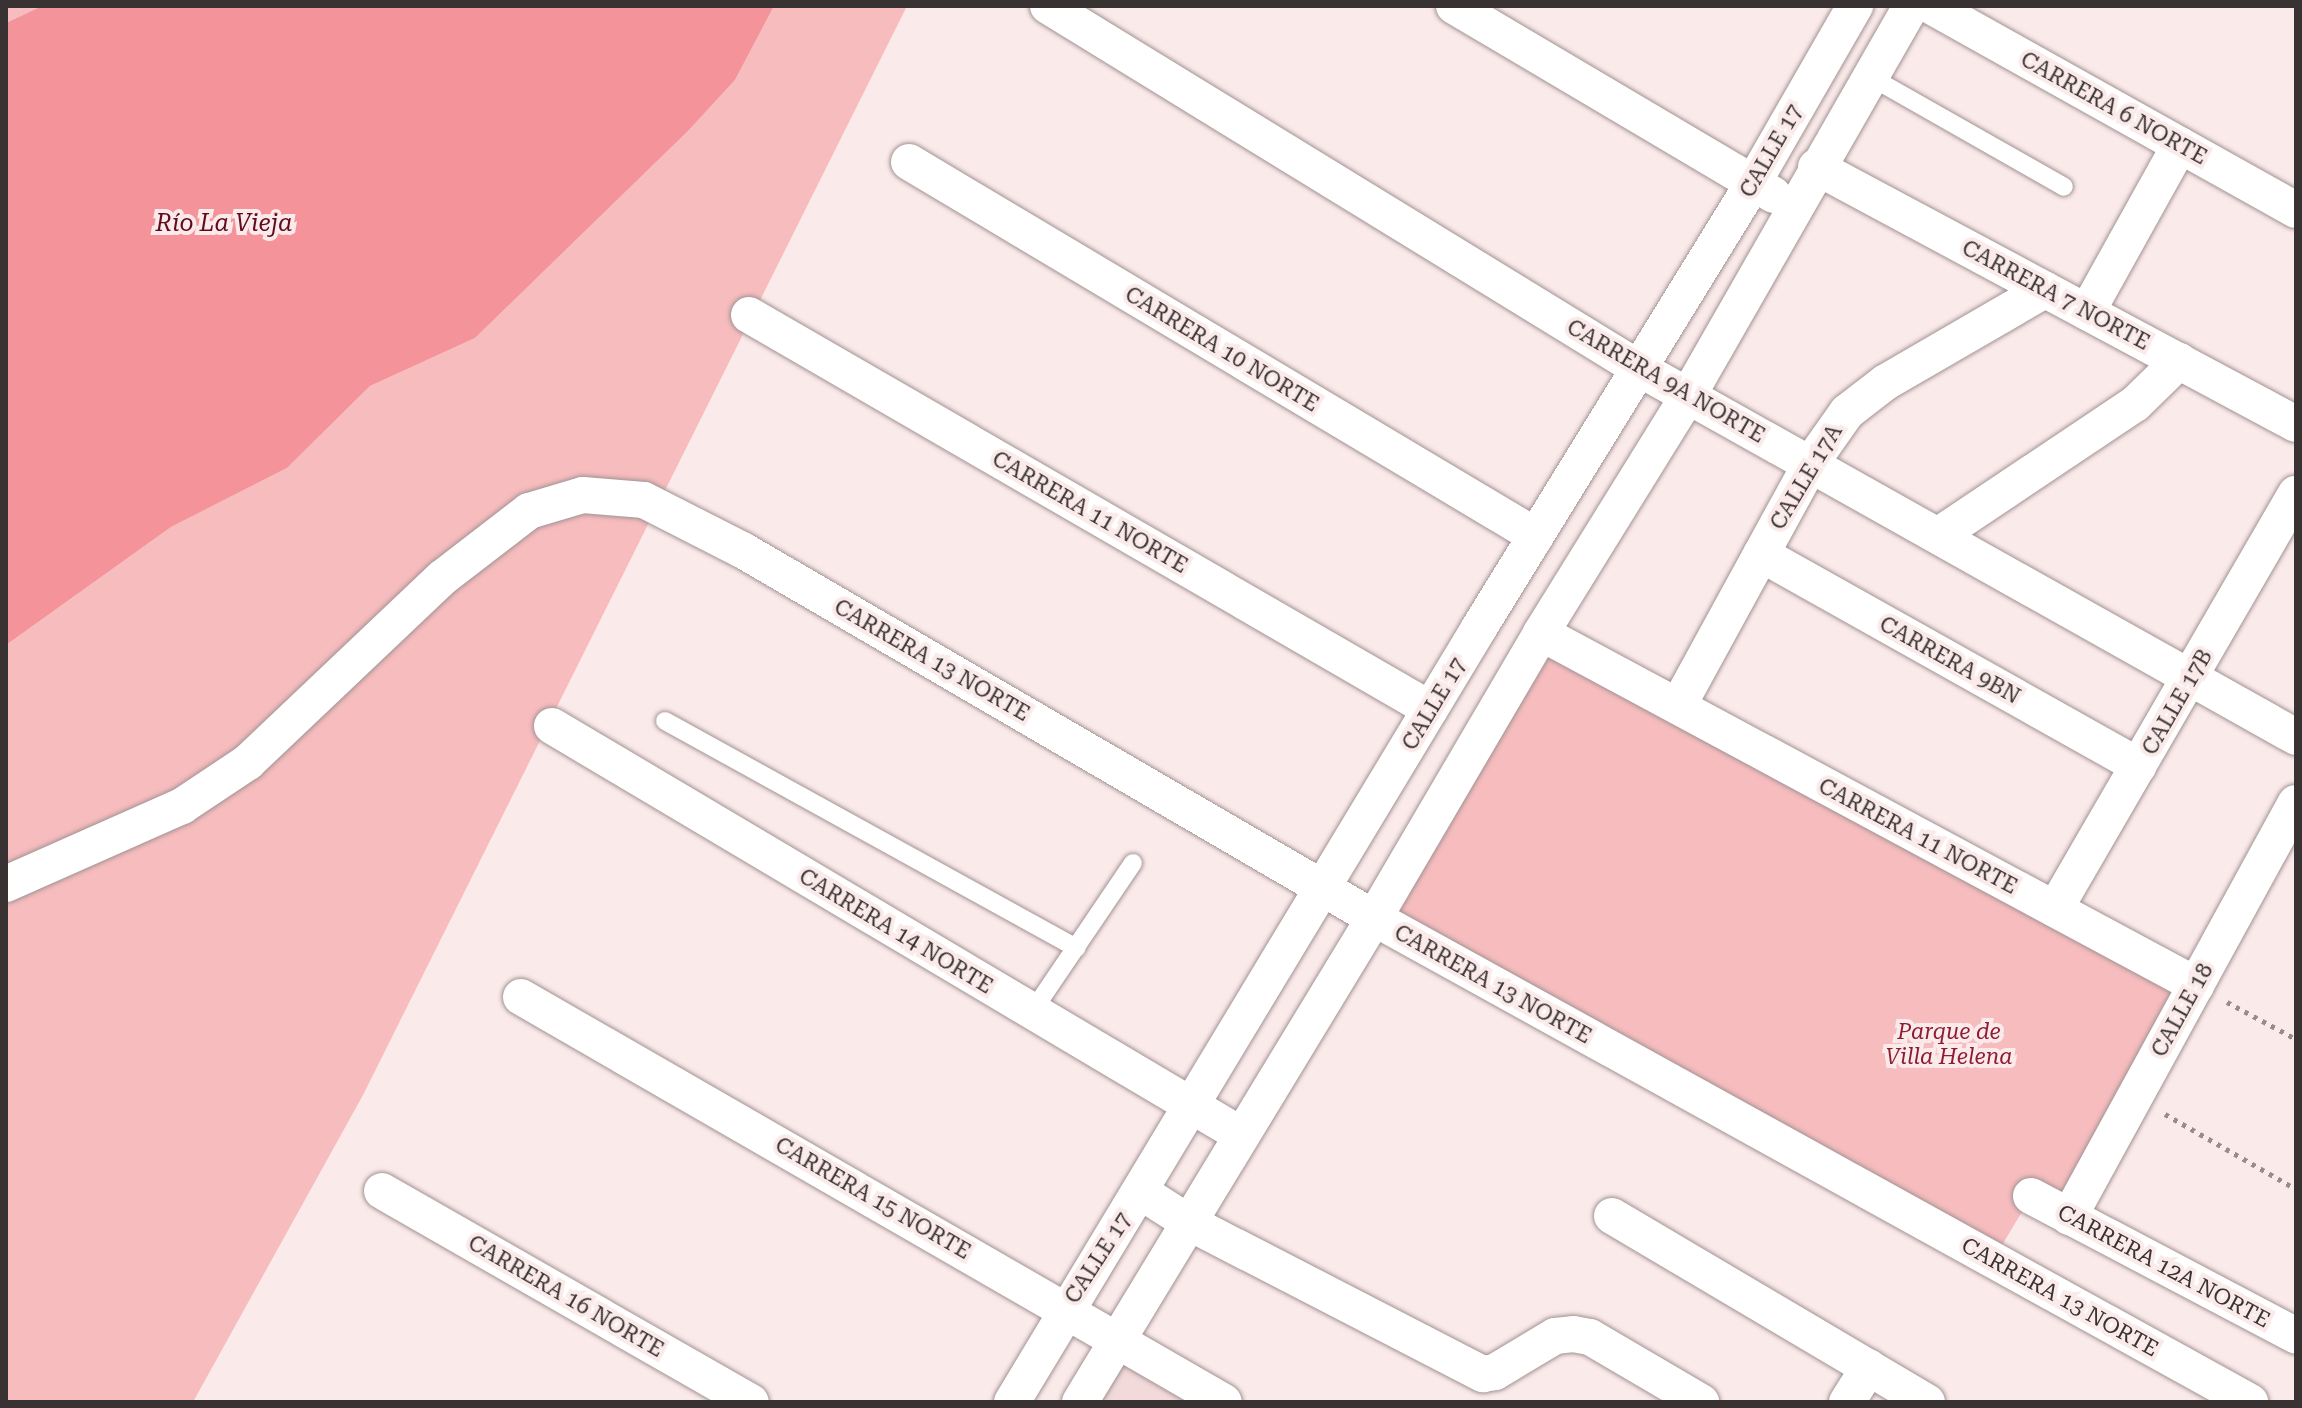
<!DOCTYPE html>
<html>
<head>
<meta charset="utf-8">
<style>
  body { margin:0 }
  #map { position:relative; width:2302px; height:1408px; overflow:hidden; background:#fbeaea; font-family:"Roboto Serif",serif }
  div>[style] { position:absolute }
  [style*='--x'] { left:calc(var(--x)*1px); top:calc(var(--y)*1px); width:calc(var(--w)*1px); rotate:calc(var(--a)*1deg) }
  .built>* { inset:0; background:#f2d9da }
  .green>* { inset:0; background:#f6bcbe }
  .water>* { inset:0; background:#f49399 }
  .path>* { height:5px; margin-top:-2.5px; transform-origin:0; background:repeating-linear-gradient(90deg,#978c8c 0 4px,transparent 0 10px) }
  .roads { filter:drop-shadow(0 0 2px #a29292) drop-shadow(0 0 2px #a29292) }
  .lane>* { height:18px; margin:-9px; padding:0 9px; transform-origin:9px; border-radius:9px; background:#fff }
  .street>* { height:36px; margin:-18px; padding:0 18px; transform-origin:18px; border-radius:18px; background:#fff }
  span { translate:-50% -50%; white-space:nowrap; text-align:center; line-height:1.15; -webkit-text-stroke:8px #fbeaea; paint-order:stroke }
  .street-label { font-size:22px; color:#383232 }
  .park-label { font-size:22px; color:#8e1c32; font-style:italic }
  .water-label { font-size:24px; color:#61091d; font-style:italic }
  .frame { position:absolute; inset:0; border:8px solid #383232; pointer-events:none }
</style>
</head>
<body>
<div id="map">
  <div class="built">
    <i style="clip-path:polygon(1118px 1339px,1224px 1402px,1080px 1402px)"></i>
  </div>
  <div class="green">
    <i style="clip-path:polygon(6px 6px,42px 6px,6px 23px)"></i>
    <i style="clip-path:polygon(774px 6px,907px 6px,363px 1095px,193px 1402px,6px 1402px,6px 645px,171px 527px,287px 468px,370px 386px,475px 338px,688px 131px,735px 80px)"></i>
    <i style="clip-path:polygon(1541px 633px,2196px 985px,2069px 1217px,2031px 1197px,1993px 1260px,1374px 918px)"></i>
  </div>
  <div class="water">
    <i style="clip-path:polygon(42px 6px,774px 6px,735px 80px,688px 131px,475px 338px,370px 386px,287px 468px,171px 527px,6px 645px,6px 23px)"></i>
  </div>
  <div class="path">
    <i style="--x:2227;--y:1002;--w:78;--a:28.2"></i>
    <i style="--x:2165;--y:1114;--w:151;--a:29.8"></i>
  </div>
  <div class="roads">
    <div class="lane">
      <i style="--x:1869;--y:76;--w:224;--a:29.6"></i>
      <i style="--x:665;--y:721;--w:470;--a:28.9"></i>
      <i style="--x:1032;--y:1012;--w:180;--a:-55.9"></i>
    </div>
    <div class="street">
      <i style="--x:1048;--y:6;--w:694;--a:31.52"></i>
      <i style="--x:1640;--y:369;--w:752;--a:29.29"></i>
      <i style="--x:1454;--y:6;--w:371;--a:30.6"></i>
      <i style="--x:1931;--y:6;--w:418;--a:29.2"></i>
      <i style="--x:909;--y:162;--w:730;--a:30.82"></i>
      <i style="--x:1816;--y:167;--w:544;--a:28.17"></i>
      <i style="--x:2087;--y:312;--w:191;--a:-60.9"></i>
      <i style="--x:749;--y:315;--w:787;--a:30.05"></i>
      <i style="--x:1939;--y:535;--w:236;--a:-33.8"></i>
      <i style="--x:2135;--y:404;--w:62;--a:-44.3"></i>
      <i style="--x:1761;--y:554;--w:433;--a:29.3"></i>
      <i style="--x:1541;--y:633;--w:744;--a:28.25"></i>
      <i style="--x:1678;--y:706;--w:277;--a:-61.3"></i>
      <i style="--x:1811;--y:463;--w:62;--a:-54.8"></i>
      <i style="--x:1847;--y:412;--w:49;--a:-37.6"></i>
      <i style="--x:1886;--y:382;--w:184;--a:-30.1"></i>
      <i style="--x:552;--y:726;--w:801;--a:30.69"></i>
      <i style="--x:6;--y:884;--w:193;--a:-23.9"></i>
      <i style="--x:182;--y:806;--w:79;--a:-33.7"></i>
      <i style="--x:248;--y:762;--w:267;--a:-43.5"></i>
      <i style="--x:442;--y:578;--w:110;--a:-37.6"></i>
      <i style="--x:529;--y:511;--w:56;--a:-16.5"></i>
      <i style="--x:583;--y:495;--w:61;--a:4.7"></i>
      <i style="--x:644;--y:500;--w:112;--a:27"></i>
      <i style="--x:744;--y:551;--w:729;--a:30.22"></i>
      <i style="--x:1374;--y:918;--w:1001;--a:28.92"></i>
      <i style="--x:2055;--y:909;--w:480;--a:-59.9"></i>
      <i style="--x:521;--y:997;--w:811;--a:29.95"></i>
      <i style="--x:382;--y:1191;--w:425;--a:29.8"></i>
      <i style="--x:1141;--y:1192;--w:56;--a:32.6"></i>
      <i style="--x:1188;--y:1222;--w:332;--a:27.3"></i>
      <i style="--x:1483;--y:1374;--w:12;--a:-9"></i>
      <i style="--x:1495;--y:1372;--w:70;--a:-31"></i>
      <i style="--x:1555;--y:1336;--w:18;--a:-6"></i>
      <i style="--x:1573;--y:1334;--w:17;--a:10"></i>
      <i style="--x:1590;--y:1337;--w:129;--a:30.4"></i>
      <i style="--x:2031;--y:1196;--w:300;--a:27.8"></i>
      <i style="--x:1612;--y:1216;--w:366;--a:30.6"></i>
      <i style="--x:2069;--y:1217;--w:472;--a:-61.3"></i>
      <i style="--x:1012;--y:1402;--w:904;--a:-58.89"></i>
      <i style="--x:1479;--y:628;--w:520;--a:-58.36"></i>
      <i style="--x:1752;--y:185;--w:207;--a:-60.1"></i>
      <i style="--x:1080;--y:1402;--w:566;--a:-58.72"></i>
      <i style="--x:1374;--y:918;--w:330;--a:-59.6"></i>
      <i style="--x:1541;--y:633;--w:281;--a:-58.2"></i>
      <i style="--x:1689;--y:394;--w:447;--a:-60.2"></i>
      <i style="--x:1847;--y:1402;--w:41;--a:-57.8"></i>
    </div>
  </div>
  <div class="street-label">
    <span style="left:2114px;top:108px;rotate:29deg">CARRERA 6 NORTE</span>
    <span style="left:1771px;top:151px;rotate:-60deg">CALLE 17</span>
    <span style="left:2056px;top:295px;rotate:28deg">CARRERA 7 NORTE</span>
    <span style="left:1222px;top:349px;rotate:31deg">CARRERA 10 NORTE</span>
    <span style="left:1666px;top:381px;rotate:30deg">CARRERA 9A NORTE</span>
    <span style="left:1806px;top:477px;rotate:-59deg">CALLE 17A</span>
    <span style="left:1090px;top:512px;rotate:30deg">CARRERA 11 NORTE</span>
    <span style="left:932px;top:660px;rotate:30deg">CARRERA 13 NORTE</span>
    <span style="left:1950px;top:660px;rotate:29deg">CARRERA 9BN</span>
    <span style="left:2177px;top:702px;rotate:-60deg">CALLE 17B</span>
    <span style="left:1434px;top:704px;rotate:-59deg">CALLE 17</span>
    <span style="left:1918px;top:836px;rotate:28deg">CARRERA 11 NORTE</span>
    <span style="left:896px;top:931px;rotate:31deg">CARRERA 14 NORTE</span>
    <span style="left:1493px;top:984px;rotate:29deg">CARRERA 13 NORTE</span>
    <span style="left:2182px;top:1010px;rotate:-61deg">CALLE 18</span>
    <span style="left:873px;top:1198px;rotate:30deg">CARRERA 15 NORTE</span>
    <span style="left:1098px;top:1258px;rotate:-57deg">CALLE 17</span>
    <span style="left:2164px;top:1266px;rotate:28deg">CARRERA 12A NORTE</span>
    <span style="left:566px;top:1296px;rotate:30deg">CARRERA 16 NORTE</span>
    <span style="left:2060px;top:1297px;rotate:29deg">CARRERA 13 NORTE</span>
  </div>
  <div class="park-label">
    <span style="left:1949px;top:1044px">Parque de<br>Villa Helena</span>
  </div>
  <div class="water-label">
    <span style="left:224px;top:224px">Río La Vieja</span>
  </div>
  <div class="frame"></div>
</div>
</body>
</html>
